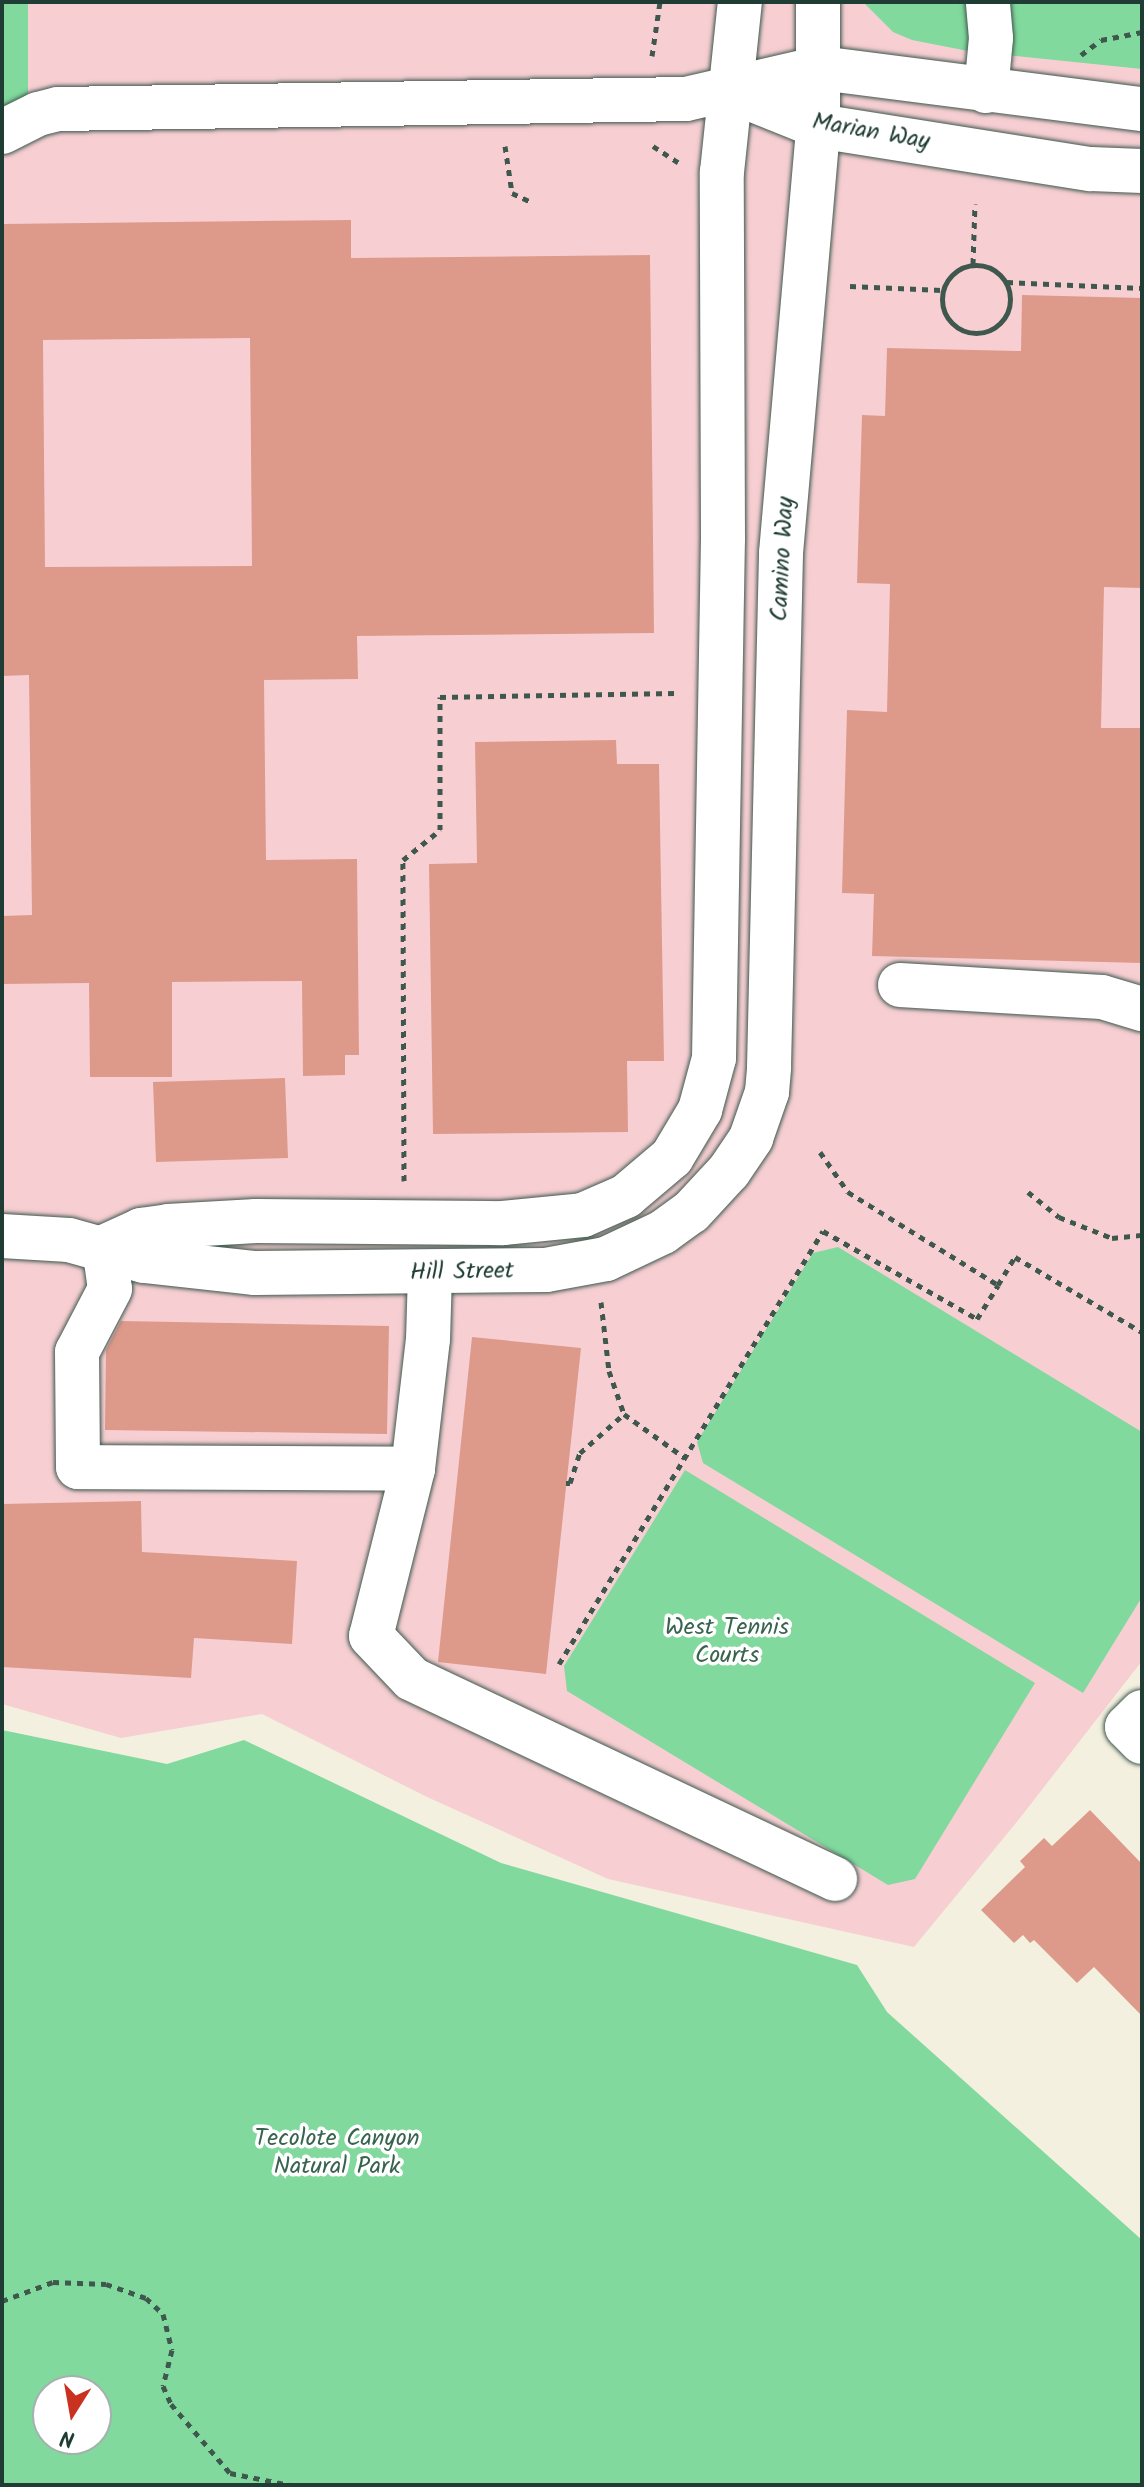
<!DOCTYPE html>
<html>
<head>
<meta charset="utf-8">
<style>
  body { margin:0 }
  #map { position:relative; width:1144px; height:2487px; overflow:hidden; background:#f4f0df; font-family:Kalam,sans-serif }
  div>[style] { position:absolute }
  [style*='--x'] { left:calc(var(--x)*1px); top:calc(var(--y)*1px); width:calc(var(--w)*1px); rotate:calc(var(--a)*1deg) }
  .built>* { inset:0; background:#f7cfd3 }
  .green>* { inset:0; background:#81d99d }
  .building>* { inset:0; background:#dd9a8a }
  .path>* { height:5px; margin-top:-2.5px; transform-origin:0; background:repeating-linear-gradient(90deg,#3f584e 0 6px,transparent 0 12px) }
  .path>.ring { margin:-2.5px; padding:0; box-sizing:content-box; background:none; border:5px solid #3f584e; border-radius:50% }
  .roads { filter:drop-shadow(0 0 2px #3f584e) drop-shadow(0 0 2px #3f584e) }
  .minor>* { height:44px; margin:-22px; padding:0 22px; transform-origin:22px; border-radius:22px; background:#fff }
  span { translate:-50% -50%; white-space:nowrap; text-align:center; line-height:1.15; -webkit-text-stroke:7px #fff; paint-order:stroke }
  .street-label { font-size:24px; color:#1f3d34 }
  .park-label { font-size:24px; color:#38644e }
  .frame { position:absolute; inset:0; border:4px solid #1f3d34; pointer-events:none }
  .north { position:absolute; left:32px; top:2375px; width:80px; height:80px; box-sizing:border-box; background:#fff; border:2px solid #a5b1ae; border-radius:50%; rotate:191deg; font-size:22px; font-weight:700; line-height:32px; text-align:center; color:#1f3d34 }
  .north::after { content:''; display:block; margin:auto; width:28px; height:36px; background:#c8321e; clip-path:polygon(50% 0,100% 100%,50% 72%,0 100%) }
</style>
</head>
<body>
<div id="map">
  <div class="built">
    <i style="clip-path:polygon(2px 2px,1142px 2px,1142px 1661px,1020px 1818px,914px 1947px,608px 1879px,427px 1797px,262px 1714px,121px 1738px,2px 1704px)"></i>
  </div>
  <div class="green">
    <i style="clip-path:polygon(2px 2px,28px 2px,28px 104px,2px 116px)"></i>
    <i style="clip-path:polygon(863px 2px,1142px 2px,1142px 69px,968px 51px,912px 40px,893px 32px)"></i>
    <i style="clip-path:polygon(838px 1247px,1142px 1432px,1142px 1597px,1083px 1693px,703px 1463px,697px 1442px,813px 1253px)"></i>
    <i style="clip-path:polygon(685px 1470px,1035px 1683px,915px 1879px,888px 1885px,567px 1691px,564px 1666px)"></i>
    <i style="clip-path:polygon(evenodd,2px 1730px,167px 1764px,244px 1740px,501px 1863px,857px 1965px,887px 2012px,1142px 2240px,1142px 2485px,2px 2485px,2px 1730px,96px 2391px,96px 2439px,48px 2439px,48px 2391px,96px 2391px)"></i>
  </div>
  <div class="building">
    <i style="clip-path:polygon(evenodd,351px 220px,351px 258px,650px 255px,654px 633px,357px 636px,358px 679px,264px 680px,266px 860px,357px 859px,359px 1055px,345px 1055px,345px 1075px,303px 1076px,302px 981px,172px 982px,172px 1077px,90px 1077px,89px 983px,2px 984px,2px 916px,32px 915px,29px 675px,2px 676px,2px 224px,351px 220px,250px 338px,252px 566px,45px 567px,43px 340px,250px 338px)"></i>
    <i style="clip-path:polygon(1022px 295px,1142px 298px,1142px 588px,1104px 587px,1101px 728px,1142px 728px,1142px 963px,872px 956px,874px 894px,842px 893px,847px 710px,887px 712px,890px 584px,857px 583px,862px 415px,885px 416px,887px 348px,1021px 351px)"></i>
    <i style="clip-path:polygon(616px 740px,617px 764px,659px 764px,664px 1061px,627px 1061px,628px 1132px,433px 1134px,429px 864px,477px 863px,475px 742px)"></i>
    <i style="clip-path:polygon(285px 1078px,288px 1158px,156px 1162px,153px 1082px)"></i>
    <i style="clip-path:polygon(121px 1321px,389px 1326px,387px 1434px,105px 1430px,106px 1350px)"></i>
    <i style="clip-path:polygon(472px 1337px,581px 1348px,546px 1674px,438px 1662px)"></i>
    <i style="clip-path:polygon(141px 1501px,142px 1552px,297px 1561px,292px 1644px,194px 1638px,191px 1678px,2px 1667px,2px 1504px)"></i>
    <i style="clip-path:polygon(1090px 1810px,1142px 1864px,1142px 2016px,1094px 1967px,1077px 1983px,1034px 1940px,1030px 1943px,1023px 1935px,1014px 1943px,981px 1910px,1025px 1867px,1020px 1861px,1044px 1838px,1052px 1846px)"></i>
  </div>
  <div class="path">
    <i style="--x:1081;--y:55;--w:25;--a:-37"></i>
    <i style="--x:1101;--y:40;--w:42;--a:-11"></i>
    <i style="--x:652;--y:56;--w:55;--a:-81.6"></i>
    <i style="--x:505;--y:146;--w:48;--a:81.5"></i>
    <i style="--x:512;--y:193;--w:23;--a:25"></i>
    <i style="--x:653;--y:146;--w:30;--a:33"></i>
    <i style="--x:973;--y:264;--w:60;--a:-88.1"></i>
    <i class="ring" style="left:942px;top:265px;width:63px;height:63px"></i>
    <i style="--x:1007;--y:282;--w:135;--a:2.5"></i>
    <i style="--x:850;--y:286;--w:92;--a:2.5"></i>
    <i style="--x:820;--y:1152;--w:49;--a:55"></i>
    <i style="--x:848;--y:1192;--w:176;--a:31.8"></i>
    <i style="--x:998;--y:1285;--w:33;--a:-59"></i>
    <i style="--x:1015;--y:1257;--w:147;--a:30.6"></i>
    <i style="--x:404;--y:1181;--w:321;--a:-90.2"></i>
    <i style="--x:403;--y:860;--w:48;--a:-39"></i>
    <i style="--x:440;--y:830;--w:133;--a:-90"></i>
    <i style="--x:440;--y:697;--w:236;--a:-1"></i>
    <i style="--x:1028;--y:1192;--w:40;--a:39"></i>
    <i style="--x:1059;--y:1217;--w:57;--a:21.6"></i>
    <i style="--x:1112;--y:1238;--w:30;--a:-6"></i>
    <i style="--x:601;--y:1302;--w:69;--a:83.4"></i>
    <i style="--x:609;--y:1371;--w:46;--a:70.8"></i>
    <i style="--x:624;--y:1414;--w:75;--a:35.8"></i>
    <i style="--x:566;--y:1483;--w:4;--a:0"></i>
    <i style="--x:570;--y:1483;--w:32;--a:-72"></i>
    <i style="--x:580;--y:1453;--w:59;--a:-41.6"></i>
    <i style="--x:559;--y:1664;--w:507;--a:-58.63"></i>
    <i style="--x:823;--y:1231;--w:177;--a:29.7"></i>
    <i style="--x:977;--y:1319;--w:40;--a:-58"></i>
    <i style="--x:2;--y:2301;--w:54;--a:-20.4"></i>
    <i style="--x:53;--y:2282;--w:53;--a:2.2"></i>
    <i style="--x:106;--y:2284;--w:42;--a:19.3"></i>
    <i style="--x:146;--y:2298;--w:23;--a:43"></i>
    <i style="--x:163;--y:2314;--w:37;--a:76"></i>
    <i style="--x:172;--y:2350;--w:37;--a:104"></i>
    <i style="--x:163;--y:2386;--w:20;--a:66"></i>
    <i style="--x:171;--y:2404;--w:91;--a:49.5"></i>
    <i style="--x:230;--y:2473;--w:61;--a:11.3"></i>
  </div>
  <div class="roads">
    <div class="minor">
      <i style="--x:731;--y:91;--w:94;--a:21.9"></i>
      <i style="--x:818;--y:126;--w:276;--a:9"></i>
      <i style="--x:1091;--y:169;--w:51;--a:2.2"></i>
      <i style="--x:986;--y:91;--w:53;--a:-84.6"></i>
      <i style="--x:991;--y:38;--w:36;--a:-95"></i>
      <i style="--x:2;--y:132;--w:40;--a:-26.6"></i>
      <i style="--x:38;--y:114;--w:21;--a:-14"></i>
      <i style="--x:58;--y:109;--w:628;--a:-0.91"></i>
      <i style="--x:686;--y:99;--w:138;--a:-13"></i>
      <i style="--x:820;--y:68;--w:325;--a:7.3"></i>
      <i style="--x:900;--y:985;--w:202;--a:3.4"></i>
      <i style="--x:1102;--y:997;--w:42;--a:16.7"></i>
      <i style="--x:2;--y:1236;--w:67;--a:3.4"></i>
      <i style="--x:69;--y:1240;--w:78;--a:15.6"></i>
      <i style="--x:144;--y:1261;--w:112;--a:6.2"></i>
      <i style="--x:255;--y:1273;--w:291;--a:-0.6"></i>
      <i style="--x:546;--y:1270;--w:61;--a:-10.4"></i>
      <i style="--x:606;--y:1259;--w:63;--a:-25.3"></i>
      <i style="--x:663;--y:1232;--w:34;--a:-36"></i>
      <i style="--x:691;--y:1212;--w:56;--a:-47.2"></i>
      <i style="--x:729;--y:1171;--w:40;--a:-56"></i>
      <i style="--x:751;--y:1138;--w:49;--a:-70.8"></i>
      <i style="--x:767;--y:1092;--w:25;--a:-85"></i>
      <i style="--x:769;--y:1067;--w:514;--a:-88.66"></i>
      <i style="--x:781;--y:553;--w:429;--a:-85"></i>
      <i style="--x:818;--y:126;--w:124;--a:-90"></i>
      <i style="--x:104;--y:1247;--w:41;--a:-24.7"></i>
      <i style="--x:141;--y:1230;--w:27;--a:-8"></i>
      <i style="--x:168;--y:1226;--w:88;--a:-3.3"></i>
      <i style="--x:256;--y:1221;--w:247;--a:0.5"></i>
      <i style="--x:503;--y:1223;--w:80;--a:-5.7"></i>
      <i style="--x:583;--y:1215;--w:47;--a:-23.8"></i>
      <i style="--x:626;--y:1196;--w:60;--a:-40.3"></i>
      <i style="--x:672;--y:1157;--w:55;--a:-59.2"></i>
      <i style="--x:700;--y:1110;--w:54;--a:-74.9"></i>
      <i style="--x:714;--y:1058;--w:519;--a:-89.01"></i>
      <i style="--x:723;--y:539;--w:367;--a:-90.2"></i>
      <i style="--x:722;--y:172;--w:171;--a:-84"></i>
      <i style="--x:104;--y:1247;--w:42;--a:81.9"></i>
      <i style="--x:110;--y:1289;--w:71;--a:117.6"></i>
      <i style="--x:77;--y:1352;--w:115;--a:89.5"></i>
      <i style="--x:78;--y:1467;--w:335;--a:0.3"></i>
      <i style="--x:430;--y:1273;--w:66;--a:91.7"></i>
      <i style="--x:428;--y:1339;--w:131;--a:96.6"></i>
      <i style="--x:413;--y:1469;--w:172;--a:104.1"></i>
      <i style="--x:371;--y:1636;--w:59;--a:46.4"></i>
      <i style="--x:412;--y:1679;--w:468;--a:25.3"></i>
      <i style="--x:1142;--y:1712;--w:21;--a:135"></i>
      <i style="--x:1127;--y:1727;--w:21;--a:45"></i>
    </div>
  </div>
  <div class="street-label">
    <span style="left:871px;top:132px;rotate:10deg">Marian Way</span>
    <span style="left:783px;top:559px;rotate:-87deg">Camino Way</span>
    <span style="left:462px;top:1272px;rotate:-1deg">Hill Street</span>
  </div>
  <div class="park-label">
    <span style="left:727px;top:1642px">West Tennis<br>Courts</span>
    <span style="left:337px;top:2153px">Tecolote Canyon<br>Natural Park</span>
  </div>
  <div class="frame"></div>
  <div class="north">N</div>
</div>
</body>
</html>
